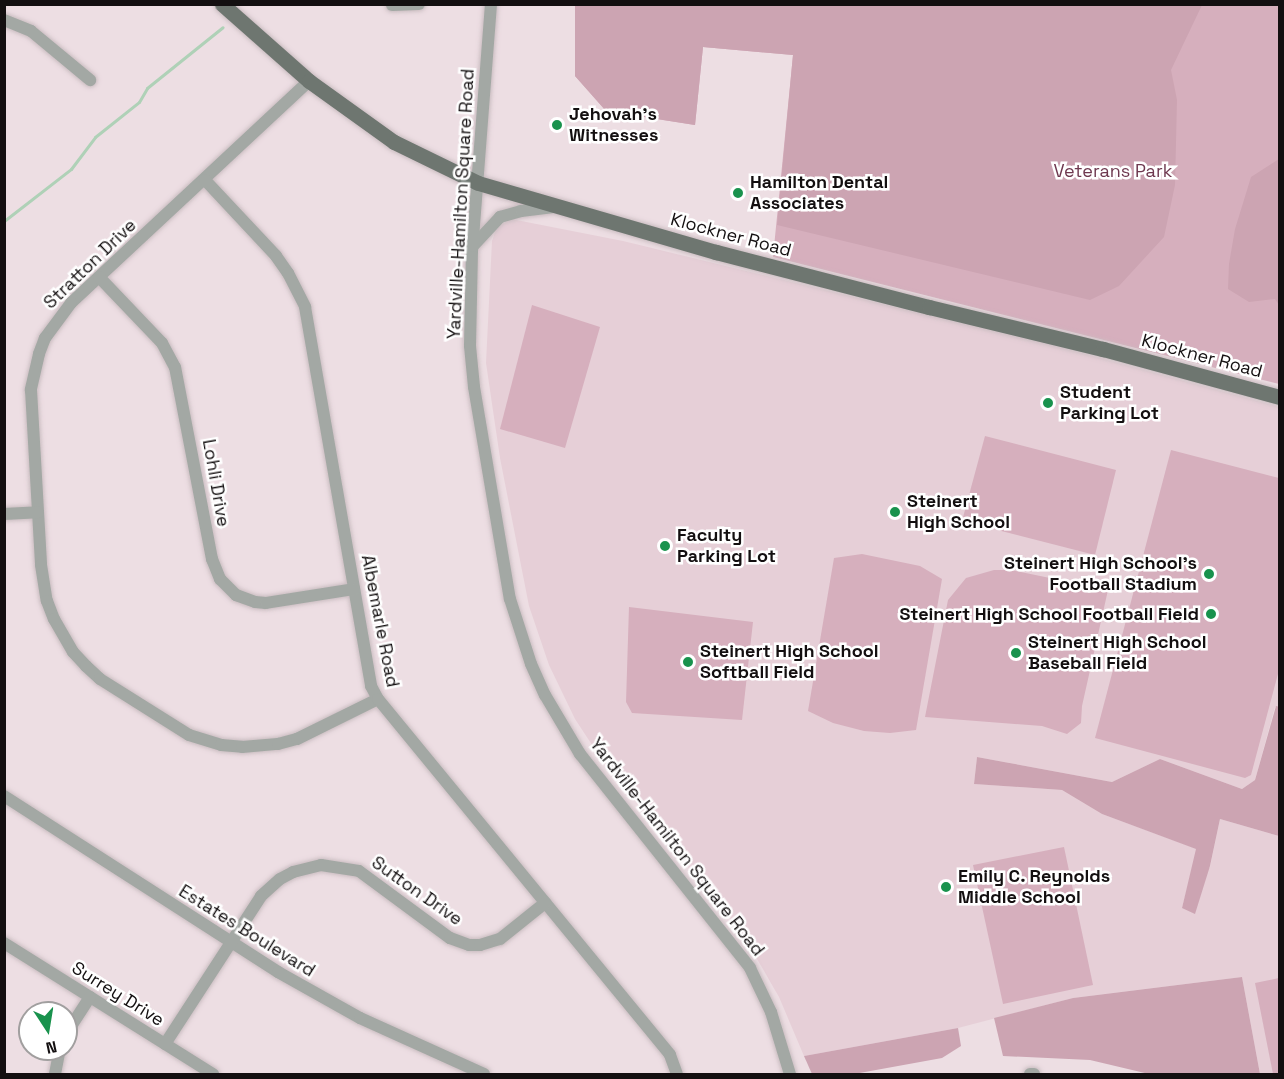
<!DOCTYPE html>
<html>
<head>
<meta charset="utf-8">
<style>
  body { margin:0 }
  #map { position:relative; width:1284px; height:1079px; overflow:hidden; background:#eddee3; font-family:"Space Grotesk",sans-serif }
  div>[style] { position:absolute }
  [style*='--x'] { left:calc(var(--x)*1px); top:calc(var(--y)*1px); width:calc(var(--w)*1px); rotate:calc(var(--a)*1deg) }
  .built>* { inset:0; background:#e6cfd7 }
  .green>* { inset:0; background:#d6afbd }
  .forest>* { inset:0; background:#cca4b2 }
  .stream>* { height:3px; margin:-1.5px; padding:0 1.5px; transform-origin:1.5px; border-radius:1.5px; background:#afd1b7 }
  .roads { filter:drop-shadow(0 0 2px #cabdc1) drop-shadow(0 0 2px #cabdc1) }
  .minor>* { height:12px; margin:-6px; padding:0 6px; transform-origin:6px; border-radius:6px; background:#a3a8a4 }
  .major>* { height:15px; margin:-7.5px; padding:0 7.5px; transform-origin:7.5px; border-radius:7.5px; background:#6e7670 }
  .dots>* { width:16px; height:16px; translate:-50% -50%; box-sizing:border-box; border:3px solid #fff; border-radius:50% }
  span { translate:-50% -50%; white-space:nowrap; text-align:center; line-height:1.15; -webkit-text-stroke:5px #fff; paint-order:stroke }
  .poi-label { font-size:18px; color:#130f10; font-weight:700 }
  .left { translate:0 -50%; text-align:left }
  .right { translate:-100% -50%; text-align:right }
  .park-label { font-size:18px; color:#6e384f }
  .street-label { font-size:18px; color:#130f10 }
  .frame { position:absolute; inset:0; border:6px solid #130f10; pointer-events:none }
  .north { position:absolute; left:18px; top:1001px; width:60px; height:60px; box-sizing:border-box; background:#fff; border:2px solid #a19f9f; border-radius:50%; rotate:168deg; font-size:16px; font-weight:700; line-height:24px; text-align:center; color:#130f10 }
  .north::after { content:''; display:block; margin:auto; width:21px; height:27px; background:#19924d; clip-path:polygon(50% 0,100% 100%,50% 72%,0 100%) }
</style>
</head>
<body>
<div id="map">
  <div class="built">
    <i style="clip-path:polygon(511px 219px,623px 241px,1063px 348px,1279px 407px,1279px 707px,1275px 707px,1255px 780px,1242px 789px,1160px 759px,1112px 782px,977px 757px,974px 784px,1062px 790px,1102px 814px,1197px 849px,1182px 908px,1210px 867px,1220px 819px,1279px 836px,1279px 1074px,1260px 1074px,1242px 977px,1073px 998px,958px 1028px,804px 1056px,779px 997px,745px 938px,602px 760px,575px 719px,549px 665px,529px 606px,500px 458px,486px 363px,492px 241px,497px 227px)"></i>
  </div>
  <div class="green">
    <i style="clip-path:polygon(575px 5px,1279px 5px,1279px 384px,773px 257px,793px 55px,703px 47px,695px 125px,606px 111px,575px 76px)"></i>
    <i style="clip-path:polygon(532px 305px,600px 327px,565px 448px,500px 429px)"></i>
    <i style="clip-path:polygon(985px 436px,1116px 470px,1095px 555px,962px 521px)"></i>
    <i style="clip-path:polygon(1171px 450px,1279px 478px,1279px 670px,1251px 775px,1245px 778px,1095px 738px)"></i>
    <i style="clip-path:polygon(862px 554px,920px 566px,942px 579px,916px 730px,890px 733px,864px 731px,833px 723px,808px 711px,834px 558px)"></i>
    <i style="clip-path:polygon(994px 570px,1011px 570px,1108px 590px,1082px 706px,1081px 723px,1067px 734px,1042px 726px,925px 717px,948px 600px,966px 578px)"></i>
    <i style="clip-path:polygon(629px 607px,753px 622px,742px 720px,632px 713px,626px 702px)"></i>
    <i style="clip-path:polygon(1064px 847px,1093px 985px,1003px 1004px,973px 865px)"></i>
    <i style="clip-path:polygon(1279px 978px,1279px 1074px,1273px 1074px,1255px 983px)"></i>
  </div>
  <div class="forest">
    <i style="clip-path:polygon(575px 5px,1202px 5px,1171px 70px,1177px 100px,1175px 185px,1164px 237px,1119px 286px,1090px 300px,777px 225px,793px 55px,703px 47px,695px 125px,606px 111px,575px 76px)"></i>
    <i style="clip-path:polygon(1279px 159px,1279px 305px,1275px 299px,1249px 302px,1228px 289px,1229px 264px,1235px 229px,1251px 177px)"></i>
    <i style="clip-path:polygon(1276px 706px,1280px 707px,1279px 836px,1220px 819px,1210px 866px,1195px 914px,1182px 908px,1196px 849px,1102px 814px,1062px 790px,974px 784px,977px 757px,1112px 782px,1160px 759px,1242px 789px,1255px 780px)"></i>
    <i style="clip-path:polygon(1242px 977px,1260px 1074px,1149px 1074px,1090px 1060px,1003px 1056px,994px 1018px,1073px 998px)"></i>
    <i style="clip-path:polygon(958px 1028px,961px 1046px,942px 1058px,854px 1074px,812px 1074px,804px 1056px)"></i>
  </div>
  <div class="stream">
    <i style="--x:4;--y:221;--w:85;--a:-37.8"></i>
    <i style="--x:71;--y:169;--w:40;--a:-53"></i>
    <i style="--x:95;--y:137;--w:56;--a:-38.5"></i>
    <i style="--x:139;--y:102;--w:16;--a:-60"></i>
    <i style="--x:147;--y:88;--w:97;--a:-38.8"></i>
  </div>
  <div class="roads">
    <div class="minor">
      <i style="--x:491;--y:4;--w:247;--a:94.4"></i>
      <i style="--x:472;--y:250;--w:96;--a:91.2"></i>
      <i style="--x:470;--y:346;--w:41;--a:84.4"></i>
      <i style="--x:474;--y:387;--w:215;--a:80.4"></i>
      <i style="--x:510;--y:599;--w:68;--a:72.1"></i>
      <i style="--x:531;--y:664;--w:34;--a:66"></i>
      <i style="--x:545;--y:695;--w:69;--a:59.3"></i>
      <i style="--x:580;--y:754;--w:273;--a:51.5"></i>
      <i style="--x:750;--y:968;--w:49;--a:64.5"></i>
      <i style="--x:771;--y:1012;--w:65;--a:73"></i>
      <i style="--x:392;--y:5;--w:27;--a:-2"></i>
      <i style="--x:4;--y:20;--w:29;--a:22"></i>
      <i style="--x:31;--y:31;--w:77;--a:39.7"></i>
      <i style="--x:309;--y:81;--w:325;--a:137"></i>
      <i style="--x:71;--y:303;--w:44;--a:126.6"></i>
      <i style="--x:45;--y:338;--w:17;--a:111"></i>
      <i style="--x:39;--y:354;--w:37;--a:103"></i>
      <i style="--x:31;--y:390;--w:175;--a:86.7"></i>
      <i style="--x:41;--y:565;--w:36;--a:81"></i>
      <i style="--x:47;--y:601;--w:19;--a:69"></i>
      <i style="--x:54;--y:619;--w:38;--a:60"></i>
      <i style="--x:73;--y:652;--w:19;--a:47"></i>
      <i style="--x:86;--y:666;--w:19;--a:43"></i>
      <i style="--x:100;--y:679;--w:105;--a:32.2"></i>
      <i style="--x:189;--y:735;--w:34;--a:17"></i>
      <i style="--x:221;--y:745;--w:21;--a:5"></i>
      <i style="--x:242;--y:747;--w:36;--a:-5"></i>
      <i style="--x:278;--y:744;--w:20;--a:-15"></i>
      <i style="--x:297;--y:739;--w:90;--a:-26.3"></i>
      <i style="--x:205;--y:180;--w:104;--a:46.9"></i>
      <i style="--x:276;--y:256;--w:21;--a:55"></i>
      <i style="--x:288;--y:273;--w:38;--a:63"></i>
      <i style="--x:305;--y:307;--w:385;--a:80.1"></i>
      <i style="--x:371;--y:686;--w:15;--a:62"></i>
      <i style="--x:378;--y:699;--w:460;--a:50.6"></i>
      <i style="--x:670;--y:1055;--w:20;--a:70"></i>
      <i style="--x:473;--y:246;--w:40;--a:-47"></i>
      <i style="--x:500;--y:217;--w:22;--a:-16"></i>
      <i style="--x:521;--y:211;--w:33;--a:-7"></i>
      <i style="--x:99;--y:277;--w:91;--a:46.3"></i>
      <i style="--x:162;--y:343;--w:27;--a:62"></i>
      <i style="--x:175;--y:367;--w:196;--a:79.1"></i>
      <i style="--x:212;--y:559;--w:22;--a:68"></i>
      <i style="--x:220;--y:579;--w:23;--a:45"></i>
      <i style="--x:236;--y:595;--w:20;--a:20"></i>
      <i style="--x:255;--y:602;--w:11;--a:5"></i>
      <i style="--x:266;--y:603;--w:89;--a:-9"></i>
      <i style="--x:4;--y:514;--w:34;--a:-3"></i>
      <i style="--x:4;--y:796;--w:326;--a:32.7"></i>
      <i style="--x:278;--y:972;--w:94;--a:29.3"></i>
      <i style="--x:360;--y:1018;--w:136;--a:24.3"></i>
      <i style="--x:4;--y:943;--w:247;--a:32.1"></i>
      <i style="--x:66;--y:1034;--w:44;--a:-57"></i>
      <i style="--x:165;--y:1044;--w:176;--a:-57"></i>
      <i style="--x:261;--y:896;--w:25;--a:-42"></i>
      <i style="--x:280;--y:879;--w:15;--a:-28"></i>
      <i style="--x:293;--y:872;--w:29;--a:-14"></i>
      <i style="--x:321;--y:865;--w:38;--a:9"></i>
      <i style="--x:359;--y:871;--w:113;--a:36.4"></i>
      <i style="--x:450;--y:938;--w:20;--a:20"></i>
      <i style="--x:469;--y:945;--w:11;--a:0"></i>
      <i style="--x:480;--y:945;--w:21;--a:-17"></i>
      <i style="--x:500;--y:939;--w:58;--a:-38.7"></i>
      <i style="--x:55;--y:1074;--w:25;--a:-79"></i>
      <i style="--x:1030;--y:1074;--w:4;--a:0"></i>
    </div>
    <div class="major">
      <i style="--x:222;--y:4;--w:116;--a:41.5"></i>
      <i style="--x:309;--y:81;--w:105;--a:35.7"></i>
      <i style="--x:394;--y:142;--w:93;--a:26"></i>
      <i style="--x:478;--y:183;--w:248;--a:16.2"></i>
      <i style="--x:716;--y:252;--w:220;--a:14.5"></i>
      <i style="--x:929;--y:307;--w:179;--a:13.6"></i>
      <i style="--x:1103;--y:349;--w:183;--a:15.2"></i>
    </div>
  </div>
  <div class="dots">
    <i style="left:557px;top:125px;background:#19924d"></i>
    <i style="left:738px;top:193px;background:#19924d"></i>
    <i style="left:1048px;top:403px;background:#19924d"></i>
    <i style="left:895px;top:512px;background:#19924d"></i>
    <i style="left:665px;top:546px;background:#19924d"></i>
    <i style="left:1209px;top:574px;background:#19924d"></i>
    <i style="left:1211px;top:614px;background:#19924d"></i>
    <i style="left:1016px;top:653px;background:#19924d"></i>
    <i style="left:688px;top:662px;background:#19924d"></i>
    <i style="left:946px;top:887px;background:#19924d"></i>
  </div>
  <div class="poi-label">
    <span class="left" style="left:569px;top:125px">Jehovah's<br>Witnesses</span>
    <span class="left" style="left:750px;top:193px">Hamilton Dental<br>Associates</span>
    <span class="left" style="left:1060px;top:403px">Student<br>Parking Lot</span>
    <span class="left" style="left:907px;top:512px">Steinert<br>High School</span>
    <span class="left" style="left:677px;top:546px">Faculty<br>Parking Lot</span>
    <span class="right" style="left:1197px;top:574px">Steinert High School's<br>Football Stadium</span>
    <span class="right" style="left:1199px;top:614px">Steinert High School Football Field</span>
    <span class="left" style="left:1028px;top:653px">Steinert High School<br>Baseball Field</span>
    <span class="left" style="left:700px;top:662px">Steinert High School<br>Softball Field</span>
    <span class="left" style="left:958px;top:887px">Emily C. Reynolds<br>Middle School</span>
  </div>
  <div class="park-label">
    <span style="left:1113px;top:171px">Veterans Park</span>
  </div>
  <div class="street-label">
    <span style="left:461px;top:204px;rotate:-87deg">Yardville-Hamilton Square Road</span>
    <span style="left:731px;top:235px;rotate:15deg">Klockner Road</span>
    <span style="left:90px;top:264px;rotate:-44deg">Stratton Drive</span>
    <span style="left:1202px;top:356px;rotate:15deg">Klockner Road</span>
    <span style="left:216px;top:483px;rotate:80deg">Lohli Drive</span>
    <span style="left:380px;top:621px;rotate:79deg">Albemarle Road</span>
    <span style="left:677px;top:847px;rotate:52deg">Yardville-Hamilton Square Road</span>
    <span style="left:417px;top:891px;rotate:35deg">Sutton Drive</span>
    <span style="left:247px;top:931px;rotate:32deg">Estates Boulevard</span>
    <span style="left:118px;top:994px;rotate:32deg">Surrey Drive</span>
  </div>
  <div class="frame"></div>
  <div class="north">N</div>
</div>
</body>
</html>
